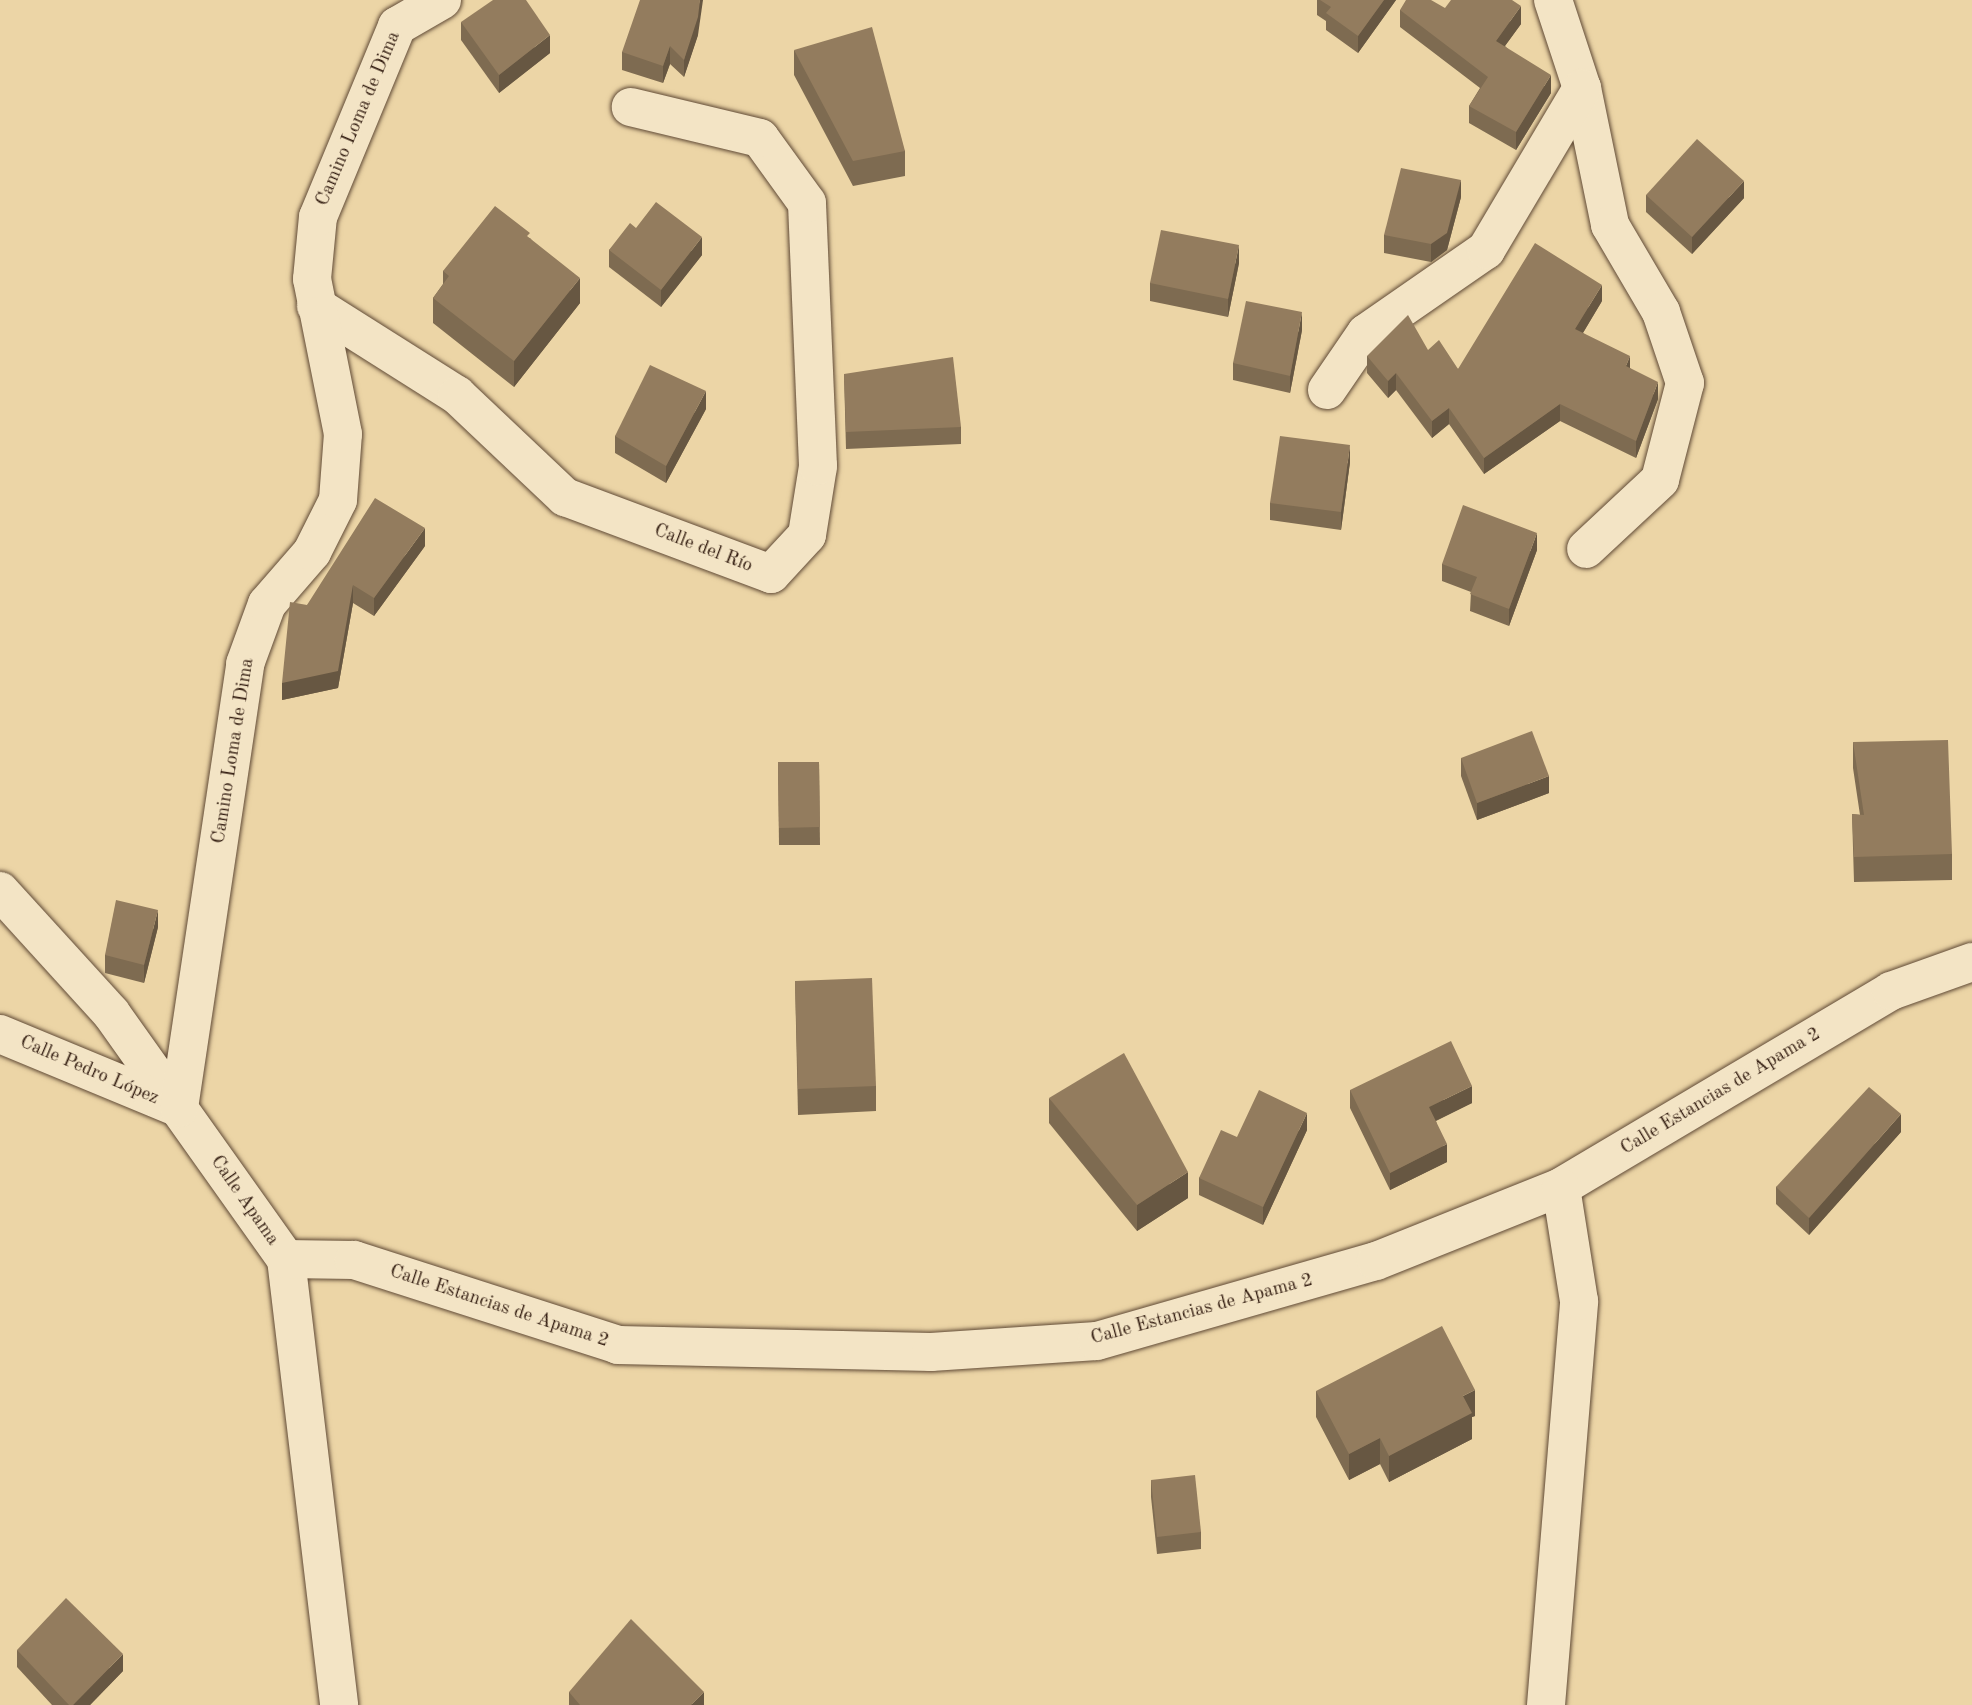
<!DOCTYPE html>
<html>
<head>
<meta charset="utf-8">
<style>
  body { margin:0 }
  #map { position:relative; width:1972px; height:1705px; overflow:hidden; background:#ecd5a6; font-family:"Old Standard TT",serif }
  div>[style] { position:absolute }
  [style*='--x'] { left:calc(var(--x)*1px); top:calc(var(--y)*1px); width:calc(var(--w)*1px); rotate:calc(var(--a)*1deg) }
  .roads { filter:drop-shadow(0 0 2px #604a36) drop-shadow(0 0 2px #604a36) }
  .street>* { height:38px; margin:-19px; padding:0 19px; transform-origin:19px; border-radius:19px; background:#f3e4c5 }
  .wall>* { inset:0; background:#7e6b51 }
  .shaded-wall>* { inset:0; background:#675742 }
  .building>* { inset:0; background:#937c5e }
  span { translate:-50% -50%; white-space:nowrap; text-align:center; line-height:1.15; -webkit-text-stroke:5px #f3e4c5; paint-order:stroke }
  .street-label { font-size:19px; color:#321c10 }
</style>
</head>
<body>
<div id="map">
  <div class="roads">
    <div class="street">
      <i style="--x:1553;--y:0;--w:93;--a:71.8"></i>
      <i style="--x:1582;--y:88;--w:140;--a:78.4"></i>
      <i style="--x:1610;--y:225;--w:101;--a:59.6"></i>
      <i style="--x:1661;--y:312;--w:75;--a:71.3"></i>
      <i style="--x:1685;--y:383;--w:100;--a:104.5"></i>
      <i style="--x:1660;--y:480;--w:101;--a:137"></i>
      <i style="--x:316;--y:306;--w:167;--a:32.3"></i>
      <i style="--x:457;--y:395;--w:149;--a:43.4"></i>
      <i style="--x:565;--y:497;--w:220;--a:20.5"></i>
      <i style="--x:771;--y:574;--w:53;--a:-47.3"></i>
      <i style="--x:807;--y:535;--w:70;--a:-80.9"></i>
      <i style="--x:818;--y:466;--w:263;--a:-92.4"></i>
      <i style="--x:807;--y:203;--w:80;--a:-125.9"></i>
      <i style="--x:760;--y:138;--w:133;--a:-166.5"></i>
      <i style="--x:1327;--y:390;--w:69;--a:-55.6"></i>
      <i style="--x:1366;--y:333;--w:146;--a:-34.7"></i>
      <i style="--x:1486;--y:250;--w:188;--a:-59.3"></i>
      <i style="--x:0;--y:891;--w:165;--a:47.7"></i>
      <i style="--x:111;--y:1013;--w:302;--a:54.6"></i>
      <i style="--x:286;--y:1259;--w:449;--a:83.2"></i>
      <i style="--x:0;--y:1034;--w:194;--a:22.5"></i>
      <i style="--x:179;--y:1108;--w:449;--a:-81.5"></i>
      <i style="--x:245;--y:664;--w:64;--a:-69.9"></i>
      <i style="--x:267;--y:604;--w:69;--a:-49.1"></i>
      <i style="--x:312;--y:552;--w:58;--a:-63.4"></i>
      <i style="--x:338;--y:500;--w:66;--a:-85.7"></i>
      <i style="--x:343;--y:434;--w:158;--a:-101.3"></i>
      <i style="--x:312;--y:279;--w:62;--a:-84.5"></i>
      <i style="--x:318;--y:217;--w:207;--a:-67.5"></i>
      <i style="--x:397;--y:26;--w:52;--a:-30"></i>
      <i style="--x:286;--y:1259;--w:68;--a:0.8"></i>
      <i style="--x:354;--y:1260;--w:277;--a:17.8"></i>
      <i style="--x:618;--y:1345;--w:313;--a:1.3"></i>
      <i style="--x:931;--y:1352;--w:166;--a:-3.8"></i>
      <i style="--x:1097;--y:1341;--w:290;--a:-16"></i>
      <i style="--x:1376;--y:1261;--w:199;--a:-21.8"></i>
      <i style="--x:1561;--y:1187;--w:384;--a:-30.7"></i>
      <i style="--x:1891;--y:991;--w:86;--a:-19.7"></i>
      <i style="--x:1546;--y:1705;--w:405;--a:-85.3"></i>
      <i style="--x:1579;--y:1301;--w:115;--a:-99"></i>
    </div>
  </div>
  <div class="wall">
    <i style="clip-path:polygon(1317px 0,1396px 0,1358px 53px,1326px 30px,1326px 21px,1317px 15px)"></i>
    <i style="clip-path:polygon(1445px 8px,1521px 24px,1505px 46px,1551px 93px,1516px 150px,1469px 123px,1469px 106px,1480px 88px,1400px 27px,1400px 10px)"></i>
    <i style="clip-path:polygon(461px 22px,550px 53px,499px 93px,461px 40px)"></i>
    <i style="clip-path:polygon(698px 35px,684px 77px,670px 64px,663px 83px,622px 70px,622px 52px)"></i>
    <i style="clip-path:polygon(794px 50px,905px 151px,905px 176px,853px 186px,794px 75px)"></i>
    <i style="clip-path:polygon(1646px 195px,1744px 198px,1692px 254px,1646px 212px)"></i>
    <i style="clip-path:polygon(1461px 197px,1447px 250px,1431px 262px,1384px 253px,1384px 235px)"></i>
    <i style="clip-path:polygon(636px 228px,702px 255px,661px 307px,609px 267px,609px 250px)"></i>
    <i style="clip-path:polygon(530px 238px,580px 303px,514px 387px,433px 323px,433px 298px,443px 284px,443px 271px)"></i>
    <i style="clip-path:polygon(1239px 263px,1228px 317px,1150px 301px,1150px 283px)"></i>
    <i style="clip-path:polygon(1602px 301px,1583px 333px,1630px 368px,1658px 399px,1636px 458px,1560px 421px,1484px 474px,1449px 424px,1432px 438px,1396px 390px,1388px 398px,1367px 373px,1367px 356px,1428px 350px,1458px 369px)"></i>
    <i style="clip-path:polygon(1302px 330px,1290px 393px,1233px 380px,1233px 363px)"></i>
    <i style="clip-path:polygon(844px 374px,961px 427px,961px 444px,846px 449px)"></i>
    <i style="clip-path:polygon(706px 409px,666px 483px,615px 453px,615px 436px)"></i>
    <i style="clip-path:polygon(1350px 462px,1341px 530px,1270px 520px,1270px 503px)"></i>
    <i style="clip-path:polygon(425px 546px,374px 616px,353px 603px,338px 688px,282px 700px,307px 605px)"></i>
    <i style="clip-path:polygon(1537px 550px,1509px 626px,1470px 611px,1471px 592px,1442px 581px,1442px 564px)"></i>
    <i style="clip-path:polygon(1853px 742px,1952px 854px,1952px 880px,1854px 882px,1852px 814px,1860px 815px,1853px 768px)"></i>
    <i style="clip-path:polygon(1461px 758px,1549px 793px,1477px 820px,1461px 776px)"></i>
    <i style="clip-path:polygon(778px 762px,819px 762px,820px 845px,779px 845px)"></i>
    <i style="clip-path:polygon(158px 927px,144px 983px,105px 973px,105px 955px)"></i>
    <i style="clip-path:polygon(795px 981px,876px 1086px,876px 1111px,798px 1115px)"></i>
    <i style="clip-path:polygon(1350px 1090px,1472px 1103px,1436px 1121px,1447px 1162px,1390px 1190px,1350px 1108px)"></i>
    <i style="clip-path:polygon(1049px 1098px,1188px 1198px,1137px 1231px,1049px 1123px)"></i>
    <i style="clip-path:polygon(1307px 1130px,1263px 1225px,1199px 1195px,1199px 1178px,1237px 1137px)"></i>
    <i style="clip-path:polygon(1901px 1132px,1809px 1235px,1776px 1204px,1776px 1187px)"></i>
    <i style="clip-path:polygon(1316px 1391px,1475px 1416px,1472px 1417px,1472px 1439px,1389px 1482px,1380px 1464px,1349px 1480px,1316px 1417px)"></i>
    <i style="clip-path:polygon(1151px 1480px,1201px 1532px,1201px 1549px,1157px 1554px,1151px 1497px)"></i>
    <i style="clip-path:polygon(17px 1650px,123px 1671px,90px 1705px,52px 1705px,17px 1667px)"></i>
    <i style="clip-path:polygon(569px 1692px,704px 1705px,569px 1705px)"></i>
  </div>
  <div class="shaded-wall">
    <i style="clip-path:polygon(700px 0,703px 0,698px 35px,684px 77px,684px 60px)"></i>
    <i style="clip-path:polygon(1384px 0,1396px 0,1358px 53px,1358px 36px)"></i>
    <i style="clip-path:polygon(1521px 6px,1521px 24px,1496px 58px,1496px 41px)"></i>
    <i style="clip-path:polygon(550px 35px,550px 53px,499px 93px,499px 75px)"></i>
    <i style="clip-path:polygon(670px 46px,670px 64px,663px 83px,663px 66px)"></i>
    <i style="clip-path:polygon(1551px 75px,1551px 93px,1516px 150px,1516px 132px)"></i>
    <i style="clip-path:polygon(1461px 180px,1461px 197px,1447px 250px,1431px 262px,1431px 244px)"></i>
    <i style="clip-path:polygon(1744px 181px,1744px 198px,1692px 254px,1692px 237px)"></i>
    <i style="clip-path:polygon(702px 237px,702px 255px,661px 307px,661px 290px)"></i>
    <i style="clip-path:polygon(1239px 245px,1239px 263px,1228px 317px,1228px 299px)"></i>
    <i style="clip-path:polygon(580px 278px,580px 303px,514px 387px,514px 361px)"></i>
    <i style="clip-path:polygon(1602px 285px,1602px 301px,1575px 346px,1575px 329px)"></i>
    <i style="clip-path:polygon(1302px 312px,1302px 330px,1290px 393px,1290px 376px)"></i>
    <i style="clip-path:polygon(1630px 356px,1630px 373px,1626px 366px)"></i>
    <i style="clip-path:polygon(1396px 373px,1396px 390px,1388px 398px,1388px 381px)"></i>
    <i style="clip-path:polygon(1658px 382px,1658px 399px,1636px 458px,1636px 441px)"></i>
    <i style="clip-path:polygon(706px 391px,706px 409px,666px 483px,666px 466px)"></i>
    <i style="clip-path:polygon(1560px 404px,1560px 421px,1484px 474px,1484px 458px)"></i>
    <i style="clip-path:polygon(1449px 408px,1449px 424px,1432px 438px,1432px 421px)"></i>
    <i style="clip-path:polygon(1350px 445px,1350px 462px,1341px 530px,1341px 512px)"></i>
    <i style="clip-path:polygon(425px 528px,425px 546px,374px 616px,374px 598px)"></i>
    <i style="clip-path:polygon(1537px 533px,1537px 550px,1509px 626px,1509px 609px)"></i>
    <i style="clip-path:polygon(353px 585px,353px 603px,338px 688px,282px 700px,282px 683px)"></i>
    <i style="clip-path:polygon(1549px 776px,1549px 793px,1477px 820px,1477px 803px)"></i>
    <i style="clip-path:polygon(158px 910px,158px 927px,144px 983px,144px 965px)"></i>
    <i style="clip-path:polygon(1472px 1086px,1472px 1103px,1429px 1124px,1429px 1107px)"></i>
    <i style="clip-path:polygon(1307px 1113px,1307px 1130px,1263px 1225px,1263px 1207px)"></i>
    <i style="clip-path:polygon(1901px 1114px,1901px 1132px,1809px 1235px,1809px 1218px)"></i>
    <i style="clip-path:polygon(1447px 1144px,1447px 1162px,1390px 1190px,1390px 1173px)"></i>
    <i style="clip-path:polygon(1188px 1172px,1188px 1198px,1137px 1231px,1137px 1205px)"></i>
    <i style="clip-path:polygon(1475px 1390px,1475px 1416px,1472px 1417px,1472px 1439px,1389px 1482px,1389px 1456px,1463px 1396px)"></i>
    <i style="clip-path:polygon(1380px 1438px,1380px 1464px,1349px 1480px,1349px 1454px)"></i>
    <i style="clip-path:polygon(123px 1654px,123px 1671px,90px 1705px,73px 1705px)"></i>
    <i style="clip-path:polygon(704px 1692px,704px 1705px,691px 1705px)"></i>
  </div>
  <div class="building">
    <i style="clip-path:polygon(493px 0,526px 0,550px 35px,499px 75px,461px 22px)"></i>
    <i style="clip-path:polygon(640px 0,700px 0,698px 17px,684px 60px,670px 46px,663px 66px,622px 52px)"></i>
    <i style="clip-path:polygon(1320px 0,1384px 0,1358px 36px,1326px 13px,1331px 7px)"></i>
    <i style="clip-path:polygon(1406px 0,1431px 0,1445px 8px,1451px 0,1512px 0,1521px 6px,1496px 41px,1551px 75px,1516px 132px,1469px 106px,1488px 77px,1400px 10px)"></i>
    <i style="clip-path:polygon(872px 27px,905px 151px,853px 161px,794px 50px)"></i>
    <i style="clip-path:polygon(1697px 139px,1744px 181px,1692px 237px,1646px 195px)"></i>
    <i style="clip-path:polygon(1401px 168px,1461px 180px,1447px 233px,1431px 244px,1384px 235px)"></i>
    <i style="clip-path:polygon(656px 202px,702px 237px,661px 290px,609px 250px,630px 223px,636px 228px)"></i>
    <i style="clip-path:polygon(495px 206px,530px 233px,527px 236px,580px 278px,514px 361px,433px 298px,449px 276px,443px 271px)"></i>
    <i style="clip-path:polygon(1161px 230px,1239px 245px,1228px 299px,1150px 283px)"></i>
    <i style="clip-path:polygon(1535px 243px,1602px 285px,1575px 329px,1630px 356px,1626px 366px,1658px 382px,1636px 441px,1560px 404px,1484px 458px,1449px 408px,1432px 421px,1396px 373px,1388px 381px,1367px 356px,1408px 315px,1428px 350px,1439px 340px,1458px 369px)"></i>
    <i style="clip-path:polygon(1246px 301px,1302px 312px,1290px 376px,1233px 363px)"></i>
    <i style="clip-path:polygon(953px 357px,961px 427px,846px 432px,844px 374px)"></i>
    <i style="clip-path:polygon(650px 365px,706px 391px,666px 466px,615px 436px)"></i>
    <i style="clip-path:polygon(1280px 436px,1350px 445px,1341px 512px,1270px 503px)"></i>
    <i style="clip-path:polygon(375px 498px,425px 528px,374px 598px,353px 585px,338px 671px,282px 683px,290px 602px,307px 605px)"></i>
    <i style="clip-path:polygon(1463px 505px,1537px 533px,1509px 609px,1470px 594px,1477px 577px,1442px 564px)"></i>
    <i style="clip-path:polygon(1532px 731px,1549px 776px,1477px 803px,1461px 758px)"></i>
    <i style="clip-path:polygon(1948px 740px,1952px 854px,1854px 857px,1852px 814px,1864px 815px,1853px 742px)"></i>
    <i style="clip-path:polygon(778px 762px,819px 762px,820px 827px,779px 828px)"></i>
    <i style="clip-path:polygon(116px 900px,158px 910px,144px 965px,105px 955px)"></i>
    <i style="clip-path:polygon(872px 978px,876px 1086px,798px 1089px,795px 981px)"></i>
    <i style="clip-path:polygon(1451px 1041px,1472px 1086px,1429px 1107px,1447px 1144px,1390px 1173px,1350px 1090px)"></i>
    <i style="clip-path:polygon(1124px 1053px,1188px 1172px,1137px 1205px,1049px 1098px)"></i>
    <i style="clip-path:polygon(1869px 1087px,1901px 1114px,1809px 1218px,1776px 1187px)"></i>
    <i style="clip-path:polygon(1259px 1090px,1307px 1113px,1263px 1207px,1199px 1178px,1221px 1130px,1237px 1137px)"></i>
    <i style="clip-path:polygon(1442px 1326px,1475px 1390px,1463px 1396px,1472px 1413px,1389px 1456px,1380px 1438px,1349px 1454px,1316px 1391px)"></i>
    <i style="clip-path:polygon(1195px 1475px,1201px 1532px,1157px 1537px,1151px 1480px)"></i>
    <i style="clip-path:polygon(66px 1598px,123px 1654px,73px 1705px,69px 1705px,17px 1650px)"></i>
    <i style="clip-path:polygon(631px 1619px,704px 1692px,691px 1705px,580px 1705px,569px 1692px)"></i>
  </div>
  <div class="street-label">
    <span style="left:359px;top:119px;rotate:-67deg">Camino Loma de Dima</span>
    <span style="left:703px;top:549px;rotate:21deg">Calle del Río</span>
    <span style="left:234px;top:751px;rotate:-81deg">Camino Loma de Dima</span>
    <span style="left:89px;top:1071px;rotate:23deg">Calle Pedro López</span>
    <span style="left:1721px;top:1092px;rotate:-31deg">Calle Estancias de Apama 2</span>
    <span style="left:244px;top:1201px;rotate:55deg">Calle Apama</span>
    <span style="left:499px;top:1307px;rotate:18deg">Calle Estancias de Apama 2</span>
    <span style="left:1202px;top:1310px;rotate:-15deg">Calle Estancias de Apama 2</span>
  </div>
</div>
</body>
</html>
